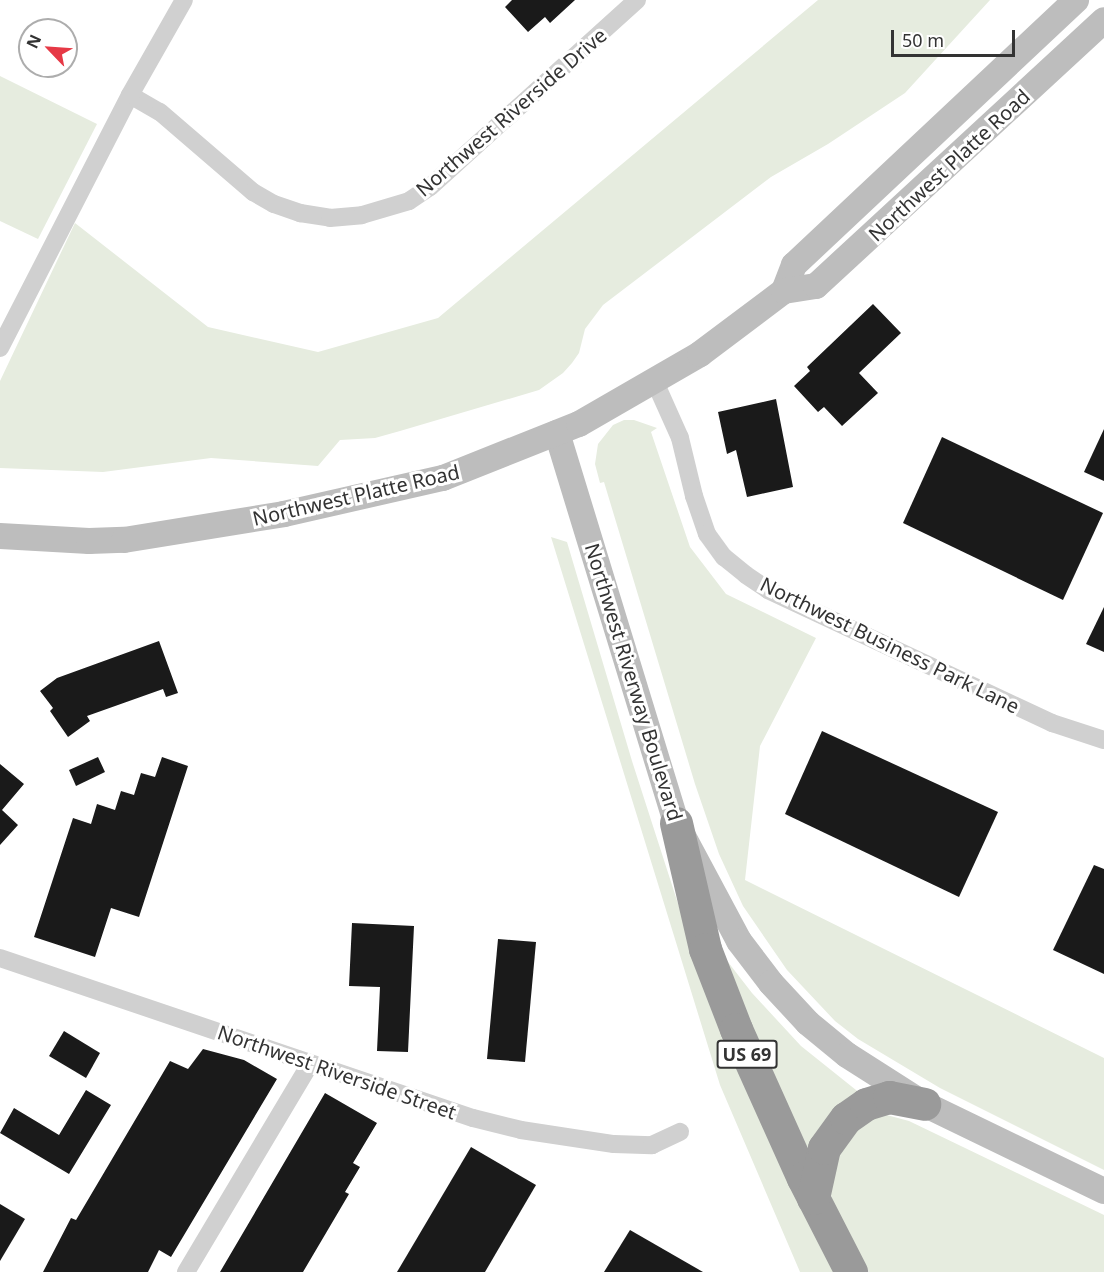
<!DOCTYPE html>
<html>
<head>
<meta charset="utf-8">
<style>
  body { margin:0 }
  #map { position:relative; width:1104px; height:1272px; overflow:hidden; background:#fff; font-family:"Noto Sans",sans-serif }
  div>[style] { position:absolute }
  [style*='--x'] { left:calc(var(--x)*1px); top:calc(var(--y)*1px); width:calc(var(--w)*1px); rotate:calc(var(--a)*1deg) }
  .green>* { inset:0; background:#e6ecdf }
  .building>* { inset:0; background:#1a1a1a }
  .minor>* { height:18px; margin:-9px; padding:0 9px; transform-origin:9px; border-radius:9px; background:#d0d0d0 }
  .secondary>* { height:26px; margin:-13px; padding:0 13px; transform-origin:13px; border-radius:13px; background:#bdbdbd }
  .motorway>* { height:33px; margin:-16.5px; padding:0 16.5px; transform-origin:16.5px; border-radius:16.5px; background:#9a9a9a }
  span { translate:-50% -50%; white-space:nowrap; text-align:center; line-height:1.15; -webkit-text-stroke:6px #fff; paint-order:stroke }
  .shield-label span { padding:2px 4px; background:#fff; border:2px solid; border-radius:4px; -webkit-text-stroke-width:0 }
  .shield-label { font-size:18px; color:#333; font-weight:700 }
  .street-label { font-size:20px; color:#333 }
  .north { position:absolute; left:18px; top:18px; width:60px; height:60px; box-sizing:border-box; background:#fff; border:2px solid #adadad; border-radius:50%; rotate:295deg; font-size:16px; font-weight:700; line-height:24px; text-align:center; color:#333 }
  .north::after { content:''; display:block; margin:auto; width:21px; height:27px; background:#e63946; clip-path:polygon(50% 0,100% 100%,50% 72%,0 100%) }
  .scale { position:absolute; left:891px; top:30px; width:124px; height:27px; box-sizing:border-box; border:3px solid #333; border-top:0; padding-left:8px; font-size:18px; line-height:21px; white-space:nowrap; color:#333; -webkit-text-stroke:4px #fff; paint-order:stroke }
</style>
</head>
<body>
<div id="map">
  <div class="green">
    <i style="clip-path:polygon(818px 0,990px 0,905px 93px,828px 144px,771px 177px,603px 305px,585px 329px,579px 353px,572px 363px,563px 373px,539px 390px,400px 431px,375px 438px,340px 440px,318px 466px,211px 458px,103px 472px,0 468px,0 381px,75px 223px,208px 327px,318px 352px,438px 318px)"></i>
    <i style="clip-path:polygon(0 76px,97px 124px,38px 239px,0 221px)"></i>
    <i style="clip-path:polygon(624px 420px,634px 420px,657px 428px,651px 432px,690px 547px,726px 594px,816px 638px,760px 746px,745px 880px,1104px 1058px,1104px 1170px,940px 1088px,858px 1039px,835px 1021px,787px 970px,743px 906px,719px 854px,695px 784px,604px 482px,600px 483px,595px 464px,598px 444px,613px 425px)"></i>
    <i style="clip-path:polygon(551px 537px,567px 542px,632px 761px,701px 975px,844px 1272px,800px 1272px,720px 1085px)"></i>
    <i style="clip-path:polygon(728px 962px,752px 993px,801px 1046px,861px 1094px,809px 1154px,724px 964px)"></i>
    <i style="clip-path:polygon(883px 1114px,909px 1121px,1104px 1215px,1104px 1272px,869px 1272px,833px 1203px,828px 1184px,829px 1167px,857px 1121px)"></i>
  </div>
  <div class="building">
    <i style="clip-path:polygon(512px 0,575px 0,550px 23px,545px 17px,528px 32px,505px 7px)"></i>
    <i style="clip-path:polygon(873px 304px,901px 333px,859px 373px,878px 393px,842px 426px,824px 407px,818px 412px,794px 386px,810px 371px,807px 367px)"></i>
    <i style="clip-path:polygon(776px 399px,793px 487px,747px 497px,736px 450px,727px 454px,718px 412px)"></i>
    <i style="clip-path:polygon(1104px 429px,1104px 481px,1084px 472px)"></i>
    <i style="clip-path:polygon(942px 437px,1103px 513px,1063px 600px,903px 523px)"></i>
    <i style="clip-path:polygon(1104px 607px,1104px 652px,1086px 644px)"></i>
    <i style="clip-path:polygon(159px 641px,178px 693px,166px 697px,163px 689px,87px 716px,90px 721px,68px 737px,50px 711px,53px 708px,40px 691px,57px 678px)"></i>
    <i style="clip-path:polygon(822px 731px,998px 812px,959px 897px,785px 814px)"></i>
    <i style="clip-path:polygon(98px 757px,105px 772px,76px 786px,69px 770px)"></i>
    <i style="clip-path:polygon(162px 757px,188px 766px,139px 917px,111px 908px,95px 957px,34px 937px,73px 818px,91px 824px,97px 804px,115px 810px,121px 791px,134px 795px,141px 773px,155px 777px)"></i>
    <i style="clip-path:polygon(0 764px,24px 784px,2px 810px,18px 825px,0 845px)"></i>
    <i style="clip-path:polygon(1094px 865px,1104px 869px,1104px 974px,1053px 950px)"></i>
    <i style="clip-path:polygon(352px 923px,414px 926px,408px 1052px,377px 1051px,380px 987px,349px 986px)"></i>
    <i style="clip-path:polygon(498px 939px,536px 942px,525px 1062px,487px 1059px)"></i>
    <i style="clip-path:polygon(64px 1031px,100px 1053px,86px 1078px,49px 1056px)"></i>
    <i style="clip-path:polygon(203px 1049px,244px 1060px,277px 1079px,171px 1257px,159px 1250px,148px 1272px,43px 1272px,71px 1218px,76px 1220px,170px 1061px,188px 1069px)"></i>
    <i style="clip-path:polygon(86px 1090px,111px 1105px,69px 1174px,0 1133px,14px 1108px,59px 1135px)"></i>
    <i style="clip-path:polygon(325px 1093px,377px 1123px,353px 1163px,360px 1167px,345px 1192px,349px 1194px,303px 1272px,220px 1272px)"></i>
    <i style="clip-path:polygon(471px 1147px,536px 1185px,485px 1272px,397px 1272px)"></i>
    <i style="clip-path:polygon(0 1204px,25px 1219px,0 1261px)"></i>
    <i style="clip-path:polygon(630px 1230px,703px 1272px,604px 1272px)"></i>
  </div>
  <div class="minor">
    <i style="--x:130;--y:95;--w:34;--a:30"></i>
    <i style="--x:160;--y:112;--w:123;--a:40.7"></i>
    <i style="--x:253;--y:192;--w:24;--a:30"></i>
    <i style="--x:274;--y:204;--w:28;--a:19"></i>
    <i style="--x:300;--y:213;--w:30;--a:9"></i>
    <i style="--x:330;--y:218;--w:32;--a:-5"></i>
    <i style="--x:362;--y:215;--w:49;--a:-16.6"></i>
    <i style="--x:409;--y:201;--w:25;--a:-34"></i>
    <i style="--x:430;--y:187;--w:279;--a:-42.1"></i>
    <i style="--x:0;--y:348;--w:284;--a:-62.8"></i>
    <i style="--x:130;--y:95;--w:109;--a:-60.4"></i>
    <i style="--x:655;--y:382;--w:61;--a:65.9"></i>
    <i style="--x:680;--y:438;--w:60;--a:76.4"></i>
    <i style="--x:694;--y:496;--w:40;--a:71.1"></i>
    <i style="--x:707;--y:534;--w:29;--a:54"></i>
    <i style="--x:724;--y:557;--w:28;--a:39"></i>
    <i style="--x:746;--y:575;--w:27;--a:34"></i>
    <i style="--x:768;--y:590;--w:314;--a:25.1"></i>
    <i style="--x:1052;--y:723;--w:55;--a:18.1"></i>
    <i style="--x:0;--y:958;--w:499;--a:18.7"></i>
    <i style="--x:473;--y:1118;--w:49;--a:14"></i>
    <i style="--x:521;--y:1130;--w:94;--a:8.6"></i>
    <i style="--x:614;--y:1144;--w:38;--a:2"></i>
    <i style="--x:652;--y:1145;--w:31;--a:-25"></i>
    <i style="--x:186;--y:1272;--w:242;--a:-59.2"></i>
  </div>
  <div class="secondary">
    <i style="--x:784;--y:291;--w:28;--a:-69"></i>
    <i style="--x:794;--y:265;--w:387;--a:-43.2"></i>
    <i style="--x:557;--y:433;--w:408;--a:73"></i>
    <i style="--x:676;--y:823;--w:134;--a:61.9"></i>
    <i style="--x:739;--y:941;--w:53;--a:52.7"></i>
    <i style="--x:771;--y:983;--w:54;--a:47.2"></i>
    <i style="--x:808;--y:1023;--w:50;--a:39.4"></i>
    <i style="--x:847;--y:1055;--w:91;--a:32.5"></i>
    <i style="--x:924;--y:1104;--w:200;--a:25.8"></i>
    <i style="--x:0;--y:536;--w:89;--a:3.2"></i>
    <i style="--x:89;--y:541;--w:35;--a:-2"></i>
    <i style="--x:124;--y:540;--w:162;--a:-9.2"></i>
    <i style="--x:284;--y:514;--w:163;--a:-12.8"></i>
    <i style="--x:443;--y:478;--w:146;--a:-21.7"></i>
    <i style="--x:579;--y:424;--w:140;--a:-30"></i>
    <i style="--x:700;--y:354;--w:105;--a:-36.9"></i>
    <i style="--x:784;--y:291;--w:32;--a:-9"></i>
    <i style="--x:816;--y:286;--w:392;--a:-42.7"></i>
  </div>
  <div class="motorway">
    <i style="--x:676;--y:823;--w:129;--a:77"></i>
    <i style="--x:705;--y:949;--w:86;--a:68.8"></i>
    <i style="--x:736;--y:1029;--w:163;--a:65.8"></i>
    <i style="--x:803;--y:1178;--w:106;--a:62.9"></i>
    <i style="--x:813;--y:1198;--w:51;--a:-77.6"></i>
    <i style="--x:824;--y:1148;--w:37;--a:-54"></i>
    <i style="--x:846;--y:1118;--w:24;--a:-35"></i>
    <i style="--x:866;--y:1104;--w:24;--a:-17"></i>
    <i style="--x:889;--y:1097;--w:36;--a:11"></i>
  </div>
  <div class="shield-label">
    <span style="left:747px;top:1054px">US 69</span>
  </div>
  <div class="street-label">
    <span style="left:511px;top:112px;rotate:-41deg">Northwest Riverside Drive</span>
    <span style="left:949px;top:165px;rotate:-43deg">Northwest Platte Road</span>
    <span style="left:356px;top:495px;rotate:-13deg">Northwest Platte Road</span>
    <span style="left:890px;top:645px;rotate:26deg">Northwest Business Park Lane</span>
    <span style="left:634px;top:682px;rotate:73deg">Northwest Riverway Boulevard</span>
    <span style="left:337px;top:1072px;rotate:19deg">Northwest Riverside Street</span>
  </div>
  <div class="north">N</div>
  <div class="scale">50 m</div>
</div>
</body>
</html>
